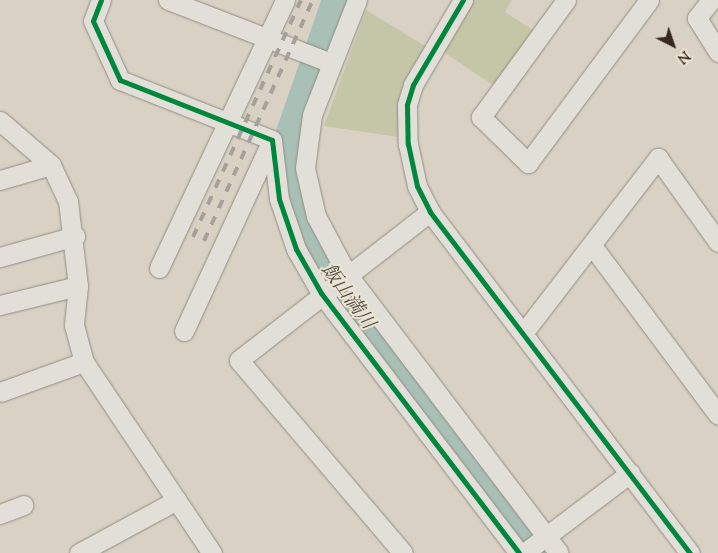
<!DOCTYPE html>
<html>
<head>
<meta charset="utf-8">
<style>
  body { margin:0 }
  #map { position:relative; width:718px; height:553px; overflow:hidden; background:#d9d2c4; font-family:"Sorts Mill Goudy","Noto Serif JP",serif }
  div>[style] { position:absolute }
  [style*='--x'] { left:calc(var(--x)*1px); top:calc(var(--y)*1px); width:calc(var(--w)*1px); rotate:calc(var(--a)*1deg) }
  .green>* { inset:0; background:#c5c6a7 }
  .river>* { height:35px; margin:-17.5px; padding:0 17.5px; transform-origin:17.5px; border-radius:17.5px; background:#a9c0b6 }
  .roads { filter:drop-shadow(0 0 1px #928c83) drop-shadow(0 0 1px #928c83) }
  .minor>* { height:19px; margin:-9.5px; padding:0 9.5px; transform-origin:9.5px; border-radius:9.5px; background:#e2dfd8 }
  .rail>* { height:4px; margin-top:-2px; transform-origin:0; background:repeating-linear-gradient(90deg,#a5a09a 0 9px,transparent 0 18px) }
  .cycleway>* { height:5px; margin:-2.5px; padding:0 2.5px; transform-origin:2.5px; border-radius:2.5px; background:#00873e }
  span { translate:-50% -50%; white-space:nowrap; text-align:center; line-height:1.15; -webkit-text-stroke:4px #ece4d3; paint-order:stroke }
  .water-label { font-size:19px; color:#4f4c41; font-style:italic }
  .north { position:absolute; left:648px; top:20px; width:50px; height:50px; -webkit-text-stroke:4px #ece4d3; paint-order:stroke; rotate:139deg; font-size:14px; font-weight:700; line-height:20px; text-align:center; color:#38271c }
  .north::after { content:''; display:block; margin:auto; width:18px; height:22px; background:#38271c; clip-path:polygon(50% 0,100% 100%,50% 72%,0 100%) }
</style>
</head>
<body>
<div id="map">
  <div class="green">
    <i style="clip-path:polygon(472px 0,512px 0,505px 12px,536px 32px,494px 86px,442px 51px)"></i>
    <i style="clip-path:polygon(366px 10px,427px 47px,404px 83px,398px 137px,324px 126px)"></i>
  </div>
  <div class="river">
    <i style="--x:339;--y:0;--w:147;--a:109.1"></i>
    <i style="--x:291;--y:139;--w:27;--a:92"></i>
    <i style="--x:290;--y:166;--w:77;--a:76.5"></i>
    <i style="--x:308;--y:241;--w:47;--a:58"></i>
    <i style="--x:333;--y:281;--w:342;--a:52.7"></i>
  </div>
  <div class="roads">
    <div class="minor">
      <i style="--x:101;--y:0;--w:22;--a:111"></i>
      <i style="--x:93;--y:21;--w:65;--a:65.4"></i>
      <i style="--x:120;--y:80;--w:163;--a:21.5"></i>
      <i style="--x:272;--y:140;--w:59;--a:83.2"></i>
      <i style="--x:279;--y:199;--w:53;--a:71.2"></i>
      <i style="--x:296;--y:249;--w:51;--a:60.4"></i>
      <i style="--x:321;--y:293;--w:327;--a:52.7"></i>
      <i style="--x:168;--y:0;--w:175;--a:21.1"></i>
      <i style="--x:357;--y:0;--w:123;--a:111.4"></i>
      <i style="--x:312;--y:115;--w:53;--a:97.5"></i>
      <i style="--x:305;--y:168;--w:49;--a:77.1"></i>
      <i style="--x:316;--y:216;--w:66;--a:61.9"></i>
      <i style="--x:347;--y:274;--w:350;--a:52.8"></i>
      <i style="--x:463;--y:0;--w:99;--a:120.5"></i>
      <i style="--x:413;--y:85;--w:21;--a:107"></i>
      <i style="--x:407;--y:105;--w:39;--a:89"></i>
      <i style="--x:408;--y:144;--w:43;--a:77.9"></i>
      <i style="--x:417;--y:186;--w:29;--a:63"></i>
      <i style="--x:430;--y:212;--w:429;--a:52.7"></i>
      <i style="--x:566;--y:0;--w:145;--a:126"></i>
      <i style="--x:481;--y:117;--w:66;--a:44.4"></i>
      <i style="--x:528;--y:163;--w:203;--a:-53.4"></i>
      <i style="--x:711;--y:0;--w:23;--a:128"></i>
      <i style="--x:697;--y:18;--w:40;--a:58"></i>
      <i style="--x:0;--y:121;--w:67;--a:40.8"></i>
      <i style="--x:51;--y:165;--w:40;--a:65"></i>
      <i style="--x:68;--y:201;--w:86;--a:83.3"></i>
      <i style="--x:78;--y:286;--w:39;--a:96"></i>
      <i style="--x:74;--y:325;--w:38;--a:75"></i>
      <i style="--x:84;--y:362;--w:230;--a:56.2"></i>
      <i style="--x:0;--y:180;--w:53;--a:-16.4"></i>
      <i style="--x:593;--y:247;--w:209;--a:53.3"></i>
      <i style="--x:0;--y:257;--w:78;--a:-15.6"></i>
      <i style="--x:159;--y:268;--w:296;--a:-64.8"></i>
      <i style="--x:0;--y:305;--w:80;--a:-13.7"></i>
      <i style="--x:184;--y:331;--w:206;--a:-65.3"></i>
      <i style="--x:524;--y:332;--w:220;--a:-52.4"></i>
      <i style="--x:658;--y:158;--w:103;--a:54.5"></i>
      <i style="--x:0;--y:392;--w:89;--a:-19.7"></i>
      <i style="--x:0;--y:514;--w:25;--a:-21"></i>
      <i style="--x:79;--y:553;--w:111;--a:-28.4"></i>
      <i style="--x:403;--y:553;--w:253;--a:-130.4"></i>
      <i style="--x:239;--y:360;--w:242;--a:-37.8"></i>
      <i style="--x:524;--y:553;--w:133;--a:-37"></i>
    </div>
  </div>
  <div class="rail">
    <i style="--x:193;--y:237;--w:260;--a:-65.5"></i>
    <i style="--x:204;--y:241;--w:265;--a:-65.7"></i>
  </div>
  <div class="cycleway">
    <i style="--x:101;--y:0;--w:22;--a:111"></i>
    <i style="--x:93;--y:21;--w:65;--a:65.4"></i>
    <i style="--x:120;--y:80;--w:163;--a:21.5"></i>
    <i style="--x:272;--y:140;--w:59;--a:83.2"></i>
    <i style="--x:279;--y:199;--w:53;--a:71.2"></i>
    <i style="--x:296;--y:249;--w:51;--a:60.4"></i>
    <i style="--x:321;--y:293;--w:327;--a:52.7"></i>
    <i style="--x:463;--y:0;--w:99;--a:120.5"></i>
    <i style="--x:413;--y:85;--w:21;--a:107"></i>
    <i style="--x:407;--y:105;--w:39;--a:89"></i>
    <i style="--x:408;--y:144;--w:43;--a:77.9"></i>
    <i style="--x:417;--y:186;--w:29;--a:63"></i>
    <i style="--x:430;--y:212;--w:429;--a:52.7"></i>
  </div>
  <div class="water-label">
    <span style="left:347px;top:297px;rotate:54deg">飯山満川</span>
  </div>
  <div class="north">N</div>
</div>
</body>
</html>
